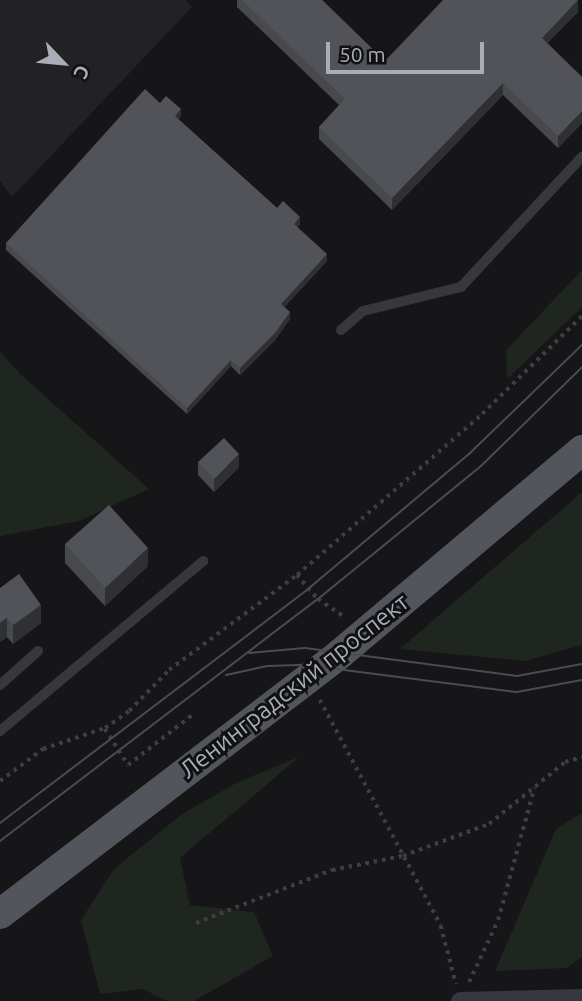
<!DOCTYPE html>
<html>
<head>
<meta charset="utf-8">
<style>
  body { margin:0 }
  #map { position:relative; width:582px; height:1001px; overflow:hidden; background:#161618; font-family:Ubuntu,sans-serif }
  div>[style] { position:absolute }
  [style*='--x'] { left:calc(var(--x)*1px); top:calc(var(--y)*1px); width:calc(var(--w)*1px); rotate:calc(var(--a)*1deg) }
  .built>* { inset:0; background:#222225 }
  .green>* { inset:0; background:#1e261f }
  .path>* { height:3.5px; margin-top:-1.75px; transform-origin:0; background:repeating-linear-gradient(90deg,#3d3f44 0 3.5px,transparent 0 8.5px) }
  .service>* { height:10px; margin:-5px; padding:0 5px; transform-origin:5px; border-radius:5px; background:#37383d }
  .minor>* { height:19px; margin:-9.5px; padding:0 9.5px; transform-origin:9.5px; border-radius:9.5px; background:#37383d }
  .primary>* { height:30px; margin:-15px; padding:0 15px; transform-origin:15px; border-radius:15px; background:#53555c }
  .tram>* { height:2px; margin:-1px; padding:0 1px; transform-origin:1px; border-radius:1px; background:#4a4c52 }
  .wall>* { inset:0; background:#47494d }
  .shaded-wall>* { inset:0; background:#2f3033 }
  .building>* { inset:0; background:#525359 }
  span { translate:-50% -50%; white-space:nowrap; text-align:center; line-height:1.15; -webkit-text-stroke:6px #111113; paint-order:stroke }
  .street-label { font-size:24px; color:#a8adb8 }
  .north { position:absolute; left:28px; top:28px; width:70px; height:70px; -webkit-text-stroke:5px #111113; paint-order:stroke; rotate:116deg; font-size:19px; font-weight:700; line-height:28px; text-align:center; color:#a8adb8 }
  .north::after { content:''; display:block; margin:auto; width:24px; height:32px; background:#a8adb8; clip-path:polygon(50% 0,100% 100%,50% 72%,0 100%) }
  .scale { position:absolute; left:326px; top:42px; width:158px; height:32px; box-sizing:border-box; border:4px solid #a8adb8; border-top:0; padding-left:9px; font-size:21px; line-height:24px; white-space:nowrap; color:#a8adb8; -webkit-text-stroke:5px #111113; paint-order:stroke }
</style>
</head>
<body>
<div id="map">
  <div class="built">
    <i style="clip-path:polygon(0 0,185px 0,192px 7px,12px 197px,0 181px)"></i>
  </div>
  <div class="green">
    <i style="clip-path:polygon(582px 270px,582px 307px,507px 379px,506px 350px)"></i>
    <i style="clip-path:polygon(0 351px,20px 374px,149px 489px,79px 521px,0 536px)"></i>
    <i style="clip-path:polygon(582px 492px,582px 645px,525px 661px,400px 649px)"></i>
    <i style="clip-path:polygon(299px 757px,180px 858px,190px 905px,254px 912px,273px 956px,194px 1001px,167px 1001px,143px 989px,100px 994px,81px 920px,114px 869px,182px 814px,238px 782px)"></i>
    <i style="clip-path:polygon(582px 813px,582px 957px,567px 968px,495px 971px,556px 829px)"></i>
  </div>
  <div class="path">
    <i style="--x:297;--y:575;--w:32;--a:49"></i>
    <i style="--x:318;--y:599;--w:30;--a:34"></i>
    <i style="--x:320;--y:700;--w:256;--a:61.8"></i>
    <i style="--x:441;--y:926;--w:60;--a:75.5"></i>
    <i style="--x:105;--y:729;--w:43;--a:57.4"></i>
    <i style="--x:128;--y:765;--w:81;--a:-38"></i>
    <i style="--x:0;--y:781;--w:54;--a:-36.7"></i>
    <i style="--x:43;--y:749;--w:65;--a:-18.7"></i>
    <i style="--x:105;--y:728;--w:29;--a:-35"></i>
    <i style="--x:129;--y:711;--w:57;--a:-45.7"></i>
    <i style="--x:169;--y:670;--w:159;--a:-36.6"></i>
    <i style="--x:297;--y:575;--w:245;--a:-41"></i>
    <i style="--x:482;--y:414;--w:140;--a:-44.4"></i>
    <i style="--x:196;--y:923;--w:146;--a:-21.3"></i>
    <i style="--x:332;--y:870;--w:72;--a:-11.2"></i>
    <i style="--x:403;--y:856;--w:92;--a:-20.4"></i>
    <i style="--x:489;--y:824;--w:98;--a:-39.2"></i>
    <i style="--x:565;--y:762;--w:18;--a:-16"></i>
    <i style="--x:469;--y:982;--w:68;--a:-64.9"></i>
    <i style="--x:498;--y:920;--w:137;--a:-74.7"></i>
  </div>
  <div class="service">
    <i style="--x:341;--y:330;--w:29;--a:-41"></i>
    <i style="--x:363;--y:311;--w:101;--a:-13.8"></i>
    <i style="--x:461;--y:287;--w:178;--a:-47.1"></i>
    <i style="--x:0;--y:685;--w:51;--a:-41.8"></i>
    <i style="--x:0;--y:731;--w:265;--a:-39.9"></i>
  </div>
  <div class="minor">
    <i style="--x:460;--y:1001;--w:122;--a:-1.4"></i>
  </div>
  <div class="primary">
    <i style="--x:0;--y:914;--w:429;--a:-37.4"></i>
    <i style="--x:341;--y:653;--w:315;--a:-40.1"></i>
  </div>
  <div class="tram">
    <i style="--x:249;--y:653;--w:56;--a:-5.1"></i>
    <i style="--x:305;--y:648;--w:214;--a:7.5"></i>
    <i style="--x:517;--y:676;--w:66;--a:-10.5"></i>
    <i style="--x:226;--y:675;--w:42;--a:-12.4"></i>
    <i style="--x:267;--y:666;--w:38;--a:-2"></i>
    <i style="--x:305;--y:665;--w:214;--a:7.3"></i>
    <i style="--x:517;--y:692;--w:66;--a:-10.5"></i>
    <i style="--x:0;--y:823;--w:387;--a:-37.2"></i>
    <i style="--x:308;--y:589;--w:212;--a:-40"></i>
    <i style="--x:470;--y:453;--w:156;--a:-44"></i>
    <i style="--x:0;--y:841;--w:400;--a:-37.3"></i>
    <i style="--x:318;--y:599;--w:210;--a:-39.2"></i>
    <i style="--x:481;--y:466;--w:141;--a:-44.4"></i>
  </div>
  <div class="wall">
    <i style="clip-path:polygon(237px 0,322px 0,385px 61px,578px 12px,547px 43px,582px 77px,582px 123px,558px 148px,503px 95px,392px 210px,319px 139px,319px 127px,339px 105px,237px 7px)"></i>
    <i style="clip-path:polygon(160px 103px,181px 116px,178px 119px,277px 208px,300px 224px,297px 227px,327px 261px,284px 307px,290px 319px,275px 340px,240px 375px,231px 366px,187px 414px,6px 250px,6px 243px)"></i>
    <i style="clip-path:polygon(198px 462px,239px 467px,214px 492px,198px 475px)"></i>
    <i style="clip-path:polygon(65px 544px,148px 566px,105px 606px,65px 563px)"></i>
    <i style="clip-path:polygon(19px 574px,41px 623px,13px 644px,7px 637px,0 642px)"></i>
  </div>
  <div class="shaded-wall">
    <i style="clip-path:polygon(578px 0,578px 12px,542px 49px,542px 38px)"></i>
    <i style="clip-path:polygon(503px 83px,503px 95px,392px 210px,392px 198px)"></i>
    <i style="clip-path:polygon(181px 109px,181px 116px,175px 122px,175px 116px)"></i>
    <i style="clip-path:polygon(582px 111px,582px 123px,558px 148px,558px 136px)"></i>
    <i style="clip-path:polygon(300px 217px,300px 224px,294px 231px,294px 224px)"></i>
    <i style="clip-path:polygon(327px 254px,327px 261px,281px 311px,281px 304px)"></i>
    <i style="clip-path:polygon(290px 312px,290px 319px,275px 340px,240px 375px,240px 368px)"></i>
    <i style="clip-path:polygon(231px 360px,231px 366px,187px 414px,187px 408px)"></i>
    <i style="clip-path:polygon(239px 454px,239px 467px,214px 492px,214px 479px)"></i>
    <i style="clip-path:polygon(148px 548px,148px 566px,105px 606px,105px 588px)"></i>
    <i style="clip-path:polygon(41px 605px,41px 623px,13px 644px,13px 625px)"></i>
    <i style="clip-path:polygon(7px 618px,7px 637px,0 642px,0 623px)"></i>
  </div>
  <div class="building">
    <i style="clip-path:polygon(242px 0,322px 0,385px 61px,443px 0,578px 0,542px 38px,582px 77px,582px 111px,558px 136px,503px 83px,392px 198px,319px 127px,345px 99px)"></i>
    <i style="clip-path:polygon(145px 89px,160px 103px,166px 96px,181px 109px,175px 116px,277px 208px,283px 201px,300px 217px,294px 224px,327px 254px,281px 304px,290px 312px,275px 333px,240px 368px,231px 360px,187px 408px,6px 243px)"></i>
    <i style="clip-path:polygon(224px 438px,239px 454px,214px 479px,198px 462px)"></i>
    <i style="clip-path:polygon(109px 505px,148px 548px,105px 588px,65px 544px)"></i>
    <i style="clip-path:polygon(19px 574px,41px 605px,13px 625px,7px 618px,0 623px,0 588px)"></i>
  </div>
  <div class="street-label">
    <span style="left:294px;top:686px;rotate:-38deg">Ленинградский проспект</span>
  </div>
  <div class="north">С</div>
  <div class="scale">50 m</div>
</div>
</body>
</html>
